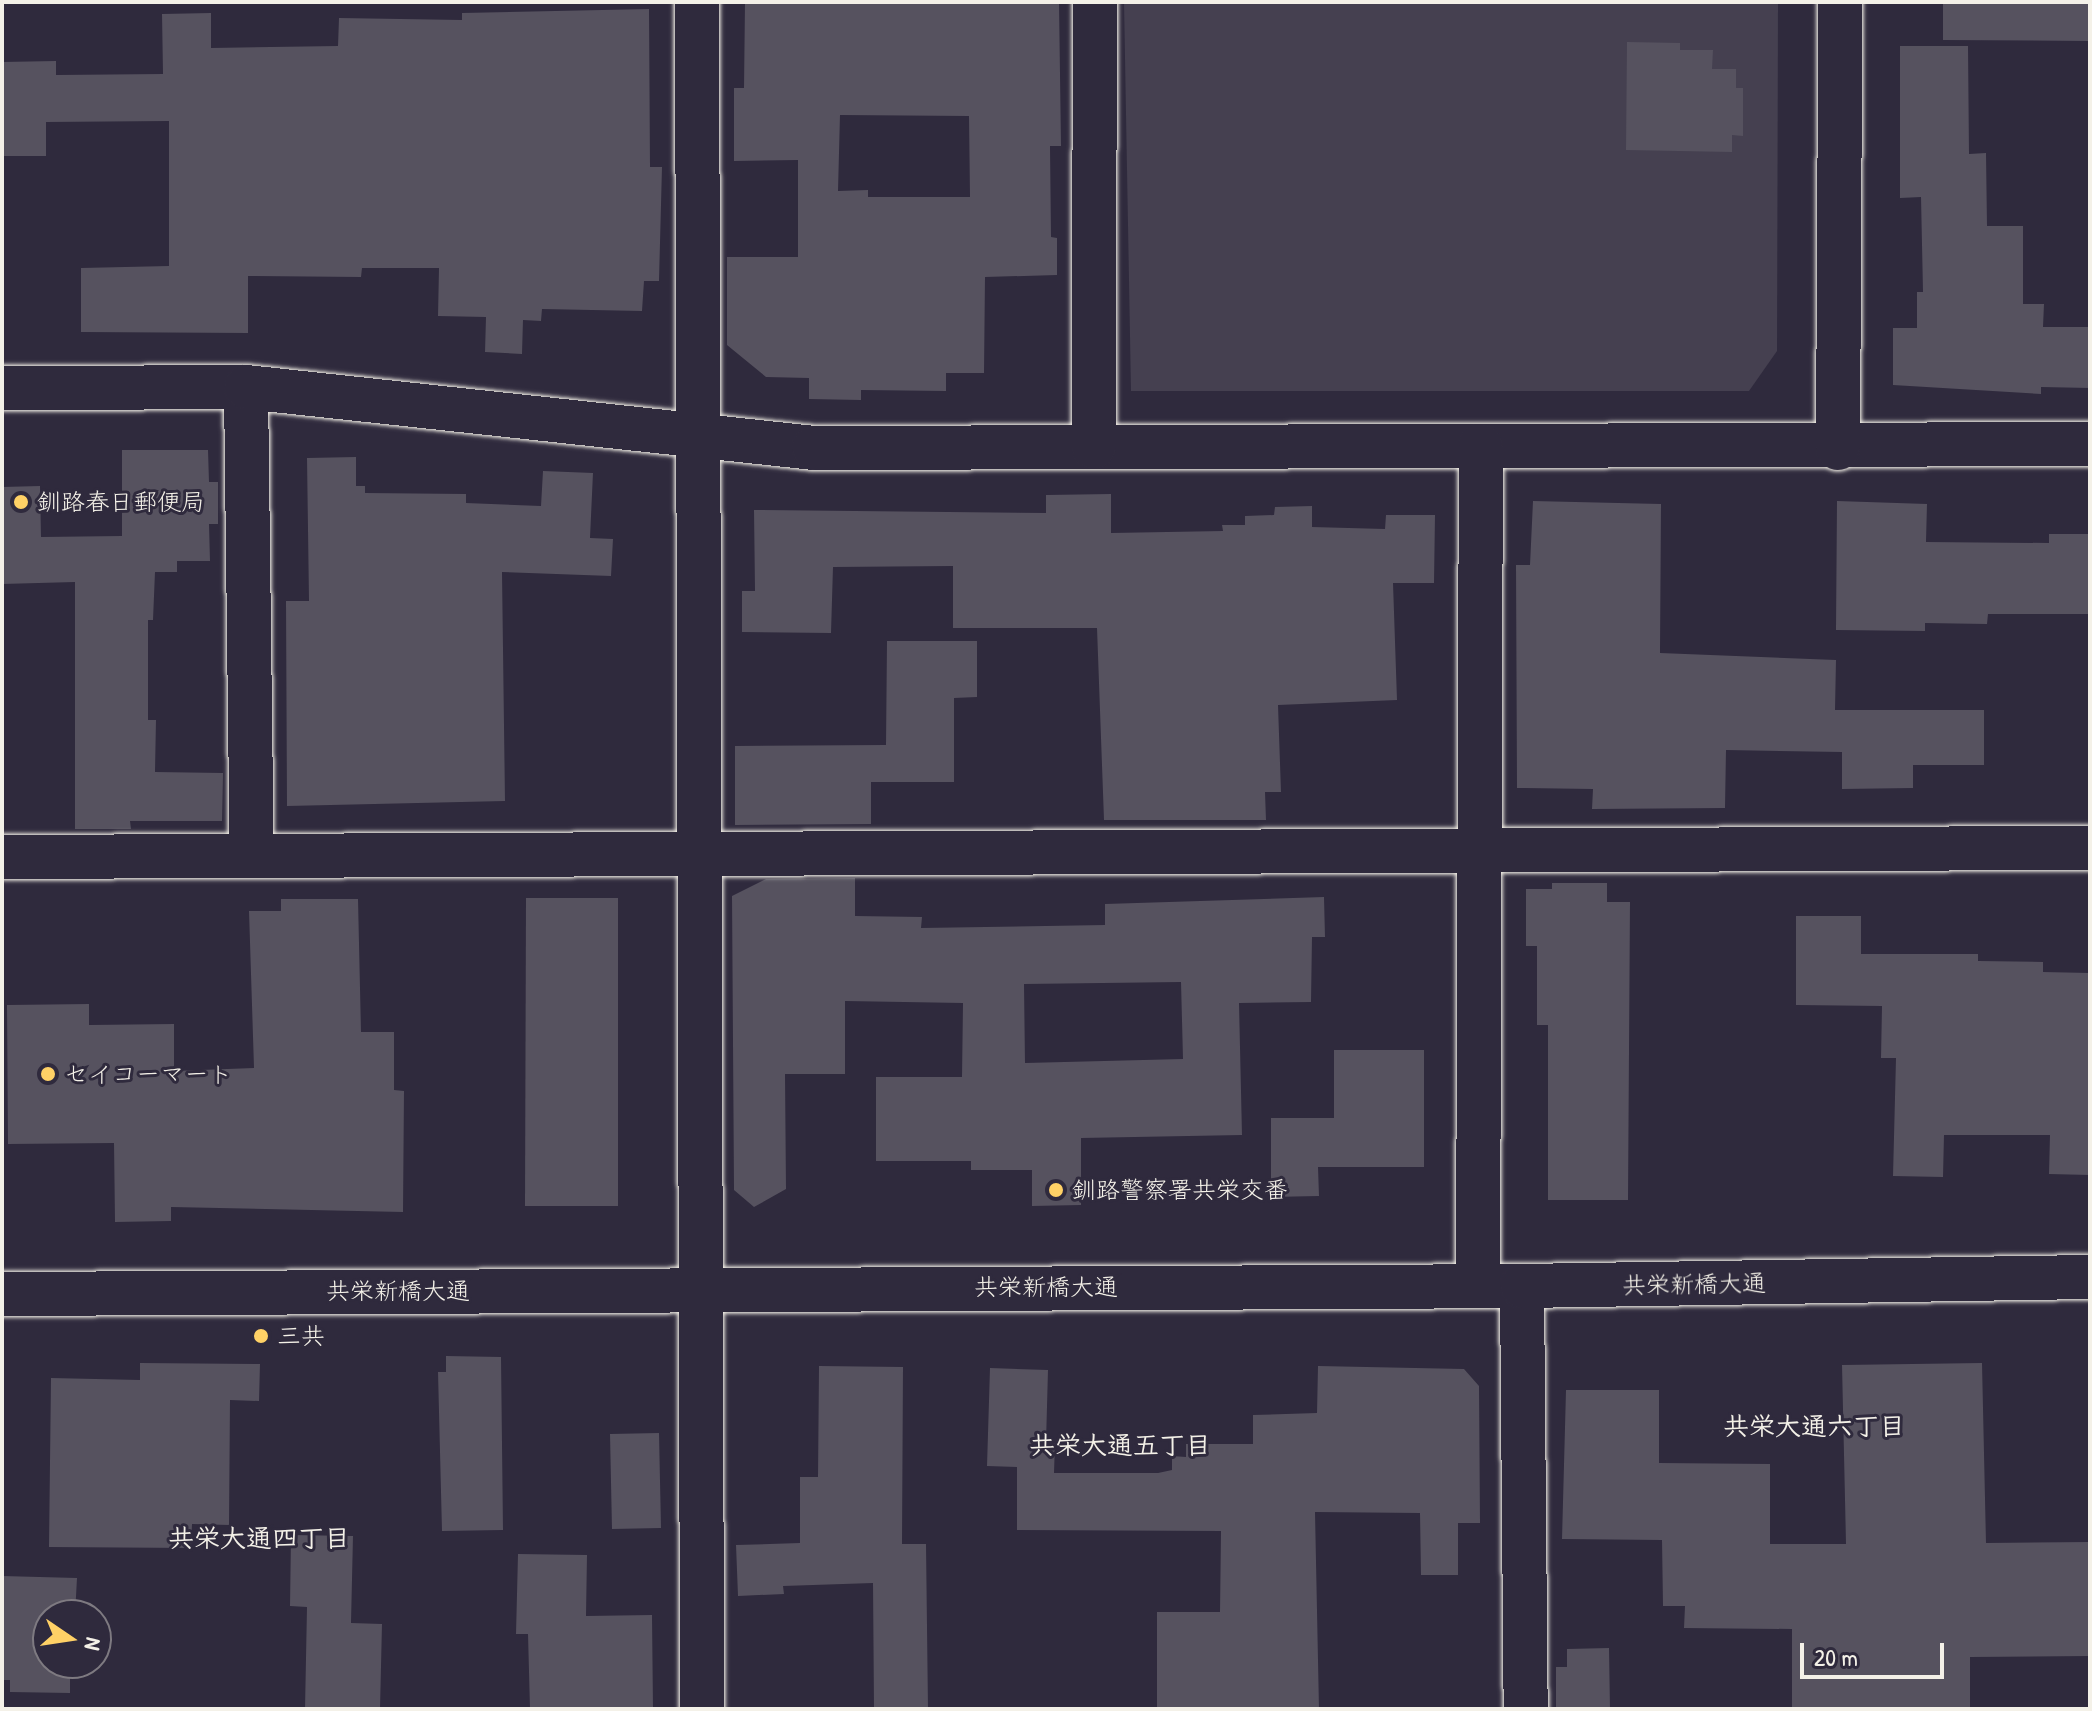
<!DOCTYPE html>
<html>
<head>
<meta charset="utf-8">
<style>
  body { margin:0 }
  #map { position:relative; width:2092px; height:1711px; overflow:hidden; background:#2f2a3d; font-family:"Patrick Hand","Klee One",sans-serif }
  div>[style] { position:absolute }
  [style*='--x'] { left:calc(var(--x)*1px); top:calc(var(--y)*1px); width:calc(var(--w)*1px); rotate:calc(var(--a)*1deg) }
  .green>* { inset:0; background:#454050 }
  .building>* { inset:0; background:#56525f }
  .roads { filter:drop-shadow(0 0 2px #f4f1e8) drop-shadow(0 0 2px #f4f1e8) }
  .street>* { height:44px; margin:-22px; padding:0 22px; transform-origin:22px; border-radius:22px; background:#2f2a3d }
  .secondary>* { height:44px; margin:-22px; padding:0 22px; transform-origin:22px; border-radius:22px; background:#2f2a3d }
  .dots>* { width:22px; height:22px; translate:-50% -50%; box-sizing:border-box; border:4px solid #2f2a3d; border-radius:50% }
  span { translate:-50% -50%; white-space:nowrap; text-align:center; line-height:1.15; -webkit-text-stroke:6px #2f2a3d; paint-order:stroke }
  .poi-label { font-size:24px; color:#f4f1e8 }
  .left { translate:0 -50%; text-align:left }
  .street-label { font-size:24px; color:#f4f1e8 }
  .neighbourhood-label { font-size:26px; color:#f4f1e8; font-weight:700 }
  .frame { position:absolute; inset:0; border:4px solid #f4f1e8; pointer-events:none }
  .north { position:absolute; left:32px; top:1599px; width:80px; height:80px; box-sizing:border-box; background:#2f2a3d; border:2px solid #7e7a81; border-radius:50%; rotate:103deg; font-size:22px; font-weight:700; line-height:32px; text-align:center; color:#f4f1e8 }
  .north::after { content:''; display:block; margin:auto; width:28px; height:36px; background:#ffd166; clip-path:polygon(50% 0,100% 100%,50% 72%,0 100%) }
  .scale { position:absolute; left:1800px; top:1643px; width:144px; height:36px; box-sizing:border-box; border:4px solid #f4f1e8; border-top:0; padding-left:10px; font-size:24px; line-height:28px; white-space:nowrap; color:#f4f1e8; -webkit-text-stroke:6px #2f2a3d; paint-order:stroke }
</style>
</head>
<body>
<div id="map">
  <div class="green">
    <i style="clip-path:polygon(1124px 2px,1778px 2px,1777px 351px,1749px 391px,1131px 391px)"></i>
  </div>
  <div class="building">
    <i style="clip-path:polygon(evenodd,745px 2px,1059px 2px,1061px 146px,1050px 146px,1051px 237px,1057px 238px,1057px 275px,985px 277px,984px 373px,946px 373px,946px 391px,861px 390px,861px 400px,809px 399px,809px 378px,766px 377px,727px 345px,727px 257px,798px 257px,798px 160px,734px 161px,734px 88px,744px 88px,745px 2px,840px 115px,969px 116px,970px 197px,868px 197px,868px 190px,838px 191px,840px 115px)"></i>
    <i style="clip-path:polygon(1943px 2px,2090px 2px,2090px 41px,1943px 40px)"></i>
    <i style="clip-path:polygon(649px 9px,650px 167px,662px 167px,659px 281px,644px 281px,642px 311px,542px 309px,541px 321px,523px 320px,522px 354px,485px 352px,486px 317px,438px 316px,439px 268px,362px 268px,361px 277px,248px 276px,248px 333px,81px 332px,81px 268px,169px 266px,169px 121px,46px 122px,46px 156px,2px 156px,2px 62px,56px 61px,56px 75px,163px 74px,162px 14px,211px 13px,211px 48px,338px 46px,339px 18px,462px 20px,462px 13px)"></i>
    <i style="clip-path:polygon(1627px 42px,1680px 43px,1680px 50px,1713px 50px,1712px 69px,1736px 69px,1736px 88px,1743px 88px,1743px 136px,1732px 135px,1732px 152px,1626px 150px)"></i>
    <i style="clip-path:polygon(1900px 46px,1968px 46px,1969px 154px,1986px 153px,1987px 226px,2023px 226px,2023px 304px,2044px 304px,2043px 327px,2090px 327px,2090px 388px,2041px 387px,2041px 394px,1893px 385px,1893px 328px,1917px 328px,1917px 292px,1923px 292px,1921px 197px,1900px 198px)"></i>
    <i style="clip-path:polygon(122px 450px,208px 450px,209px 482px,218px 482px,218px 524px,209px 524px,210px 561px,177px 561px,177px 572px,155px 572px,153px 620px,148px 620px,148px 720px,156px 720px,155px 772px,223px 773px,222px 821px,130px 821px,131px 829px,75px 829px,75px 582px,2px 584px,2px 487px,40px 486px,41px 537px,122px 536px)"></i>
    <i style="clip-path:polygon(356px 457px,356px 486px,365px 486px,365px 493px,466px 494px,466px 503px,541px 506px,543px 471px,593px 473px,590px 538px,613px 539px,611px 576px,502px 572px,505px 801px,287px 806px,286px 601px,309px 601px,307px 458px)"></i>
    <i style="clip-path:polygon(1111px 494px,1111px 533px,1223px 531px,1222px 525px,1245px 525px,1245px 516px,1274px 515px,1275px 507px,1312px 506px,1312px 527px,1385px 529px,1386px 515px,1435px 515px,1434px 583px,1393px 583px,1397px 700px,1278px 705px,1281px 792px,1265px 792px,1266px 820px,1104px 820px,1097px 628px,953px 628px,953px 566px,833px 567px,831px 633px,742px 632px,742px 591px,755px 591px,754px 510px,1046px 513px,1046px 495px)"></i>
    <i style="clip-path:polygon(1533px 501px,1661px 504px,1660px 653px,1836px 660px,1835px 710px,1984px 710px,1984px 765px,1913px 765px,1913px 788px,1842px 789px,1842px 752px,1726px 750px,1725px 808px,1592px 809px,1593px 789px,1517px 788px,1516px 565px,1530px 565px)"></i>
    <i style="clip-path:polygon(1837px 501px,1927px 504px,1926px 542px,2049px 543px,2049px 534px,2090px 534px,2090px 614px,1988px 614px,1987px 624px,1925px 623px,1925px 631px,1836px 630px)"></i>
    <i style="clip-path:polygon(887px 641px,977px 641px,977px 697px,954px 698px,954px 782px,871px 782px,871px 824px,735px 825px,735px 746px,886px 745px)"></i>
    <i style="clip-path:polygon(evenodd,855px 878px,855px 916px,922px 917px,921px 928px,1105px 925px,1105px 904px,1324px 897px,1325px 937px,1312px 937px,1311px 1002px,1239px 1003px,1242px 1135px,1081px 1138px,1081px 1205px,1032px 1206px,1032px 1170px,971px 1170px,971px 1161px,876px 1161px,876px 1077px,962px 1077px,963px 1003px,845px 1001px,845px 1074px,785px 1074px,786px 1189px,754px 1207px,734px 1190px,732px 896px,766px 879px,855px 878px,1181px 982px,1183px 1059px,1025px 1063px,1024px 984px,1181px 982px)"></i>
    <i style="clip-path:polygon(1552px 883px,1607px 883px,1607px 902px,1630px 902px,1628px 1200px,1548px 1200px,1548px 1025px,1537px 1025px,1537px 946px,1526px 946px,1526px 889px,1552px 889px)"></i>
    <i style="clip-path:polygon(526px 898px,618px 898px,618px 1206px,525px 1206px)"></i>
    <i style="clip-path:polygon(281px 899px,358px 899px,361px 1032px,394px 1032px,394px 1090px,404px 1091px,403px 1212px,171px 1207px,171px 1221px,115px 1222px,114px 1143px,8px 1144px,7px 1005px,89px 1004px,89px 1025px,174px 1024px,174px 1071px,254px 1068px,249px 911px,281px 911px)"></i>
    <i style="clip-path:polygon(1796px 916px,1861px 916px,1861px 954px,1978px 954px,1978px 961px,2043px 962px,2043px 972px,2090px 973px,2090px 1175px,2049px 1174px,2050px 1135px,1944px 1135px,1943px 1177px,1893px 1176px,1896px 1058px,1881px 1058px,1882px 1006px,1796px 1005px)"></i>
    <i style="clip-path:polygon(1334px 1050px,1424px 1050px,1424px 1167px,1318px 1167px,1319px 1196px,1271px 1197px,1271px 1118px,1334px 1118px)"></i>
    <i style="clip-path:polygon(446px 1356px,501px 1357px,503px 1530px,442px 1531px,438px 1372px,446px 1372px)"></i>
    <i style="clip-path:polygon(140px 1363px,260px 1364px,259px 1401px,230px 1400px,229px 1525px,192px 1524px,191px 1548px,49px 1547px,51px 1378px,140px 1380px)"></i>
    <i style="clip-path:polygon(1982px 1363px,1986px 1543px,2090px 1542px,2090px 1656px,1970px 1657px,1970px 1709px,1792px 1709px,1792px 1629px,1684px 1628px,1685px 1606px,1663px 1606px,1662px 1540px,1562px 1539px,1566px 1390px,1659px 1390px,1659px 1463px,1770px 1464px,1770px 1544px,1846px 1544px,1842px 1365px)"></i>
    <i style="clip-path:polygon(819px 1366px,903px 1367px,902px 1544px,926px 1544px,928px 1709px,874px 1709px,873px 1583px,783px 1586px,784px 1594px,738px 1596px,736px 1545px,800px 1543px,800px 1477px,818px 1477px)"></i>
    <i style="clip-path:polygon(1318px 1366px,1464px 1369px,1479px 1386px,1480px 1523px,1458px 1523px,1458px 1575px,1421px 1575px,1420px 1513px,1315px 1512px,1319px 1709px,1157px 1709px,1157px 1612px,1220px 1612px,1221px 1531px,1017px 1530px,1017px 1467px,987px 1466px,990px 1368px,1048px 1370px,1046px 1443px,1055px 1443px,1054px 1473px,1158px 1473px,1172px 1470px,1172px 1456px,1186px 1457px,1186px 1444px,1253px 1444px,1253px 1415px,1317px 1413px)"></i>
    <i style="clip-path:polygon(659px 1433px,661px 1528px,612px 1529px,610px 1434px)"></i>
    <i style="clip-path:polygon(291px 1535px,353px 1536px,351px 1623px,382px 1624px,380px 1709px,305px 1709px,307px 1607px,290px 1606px)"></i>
    <i style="clip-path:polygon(518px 1554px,587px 1555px,586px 1616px,652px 1615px,653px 1709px,530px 1709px,528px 1634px,516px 1634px)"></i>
    <i style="clip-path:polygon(2px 1576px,77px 1578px,75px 1615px,48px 1615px,48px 1663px,70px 1663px,70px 1693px,10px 1692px,10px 1680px,2px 1680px)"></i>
    <i style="clip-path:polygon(1609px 1648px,1610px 1709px,1556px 1709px,1556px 1667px,1567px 1667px,1567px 1649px)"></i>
  </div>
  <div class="roads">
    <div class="street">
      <i style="--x:697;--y:2;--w:1707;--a:89.83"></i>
      <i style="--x:246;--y:387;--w:469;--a:89.3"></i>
      <i style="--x:2;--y:388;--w:244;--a:-0.2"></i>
      <i style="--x:246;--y:387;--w:571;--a:6.13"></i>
      <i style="--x:814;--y:448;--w:1276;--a:-0.18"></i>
      <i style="--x:1094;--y:447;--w:445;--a:-89.9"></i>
      <i style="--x:1838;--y:448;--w:446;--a:-89.7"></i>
      <i style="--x:2;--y:857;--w:2088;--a:-0.25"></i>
      <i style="--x:1478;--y:1286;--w:840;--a:-89.8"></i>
      <i style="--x:1522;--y:1286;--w:423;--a:89.5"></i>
    </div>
    <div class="secondary">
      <i style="--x:2;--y:1294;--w:1520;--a:-0.3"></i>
      <i style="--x:1522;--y:1286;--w:568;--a:-0.91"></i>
    </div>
  </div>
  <div class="dots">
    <i style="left:21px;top:502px;background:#ffd166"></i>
    <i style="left:48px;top:1074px;background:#ffd166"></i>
    <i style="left:1056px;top:1190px;background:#ffd166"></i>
    <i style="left:261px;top:1336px;background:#ffd166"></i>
  </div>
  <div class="poi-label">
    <span class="left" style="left:37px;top:502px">釧路春日郵便局</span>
    <span class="left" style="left:64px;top:1074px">セイコーマート</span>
    <span class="left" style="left:1072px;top:1190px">釧路警察署共栄交番</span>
    <span class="left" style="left:277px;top:1336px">三共</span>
  </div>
  <div class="street-label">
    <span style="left:1694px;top:1284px;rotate:-1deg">共栄新橋大通</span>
    <span style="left:1046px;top:1287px">共栄新橋大通</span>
    <span style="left:398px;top:1291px">共栄新橋大通</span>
  </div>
  <div class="neighbourhood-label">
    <span style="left:1814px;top:1426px">共栄大通六丁目</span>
    <span style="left:1120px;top:1445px">共栄大通五丁目</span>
    <span style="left:259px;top:1538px">共栄大通四丁目</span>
  </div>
  <div class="frame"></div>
  <div class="north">N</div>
  <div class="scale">20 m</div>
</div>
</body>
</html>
